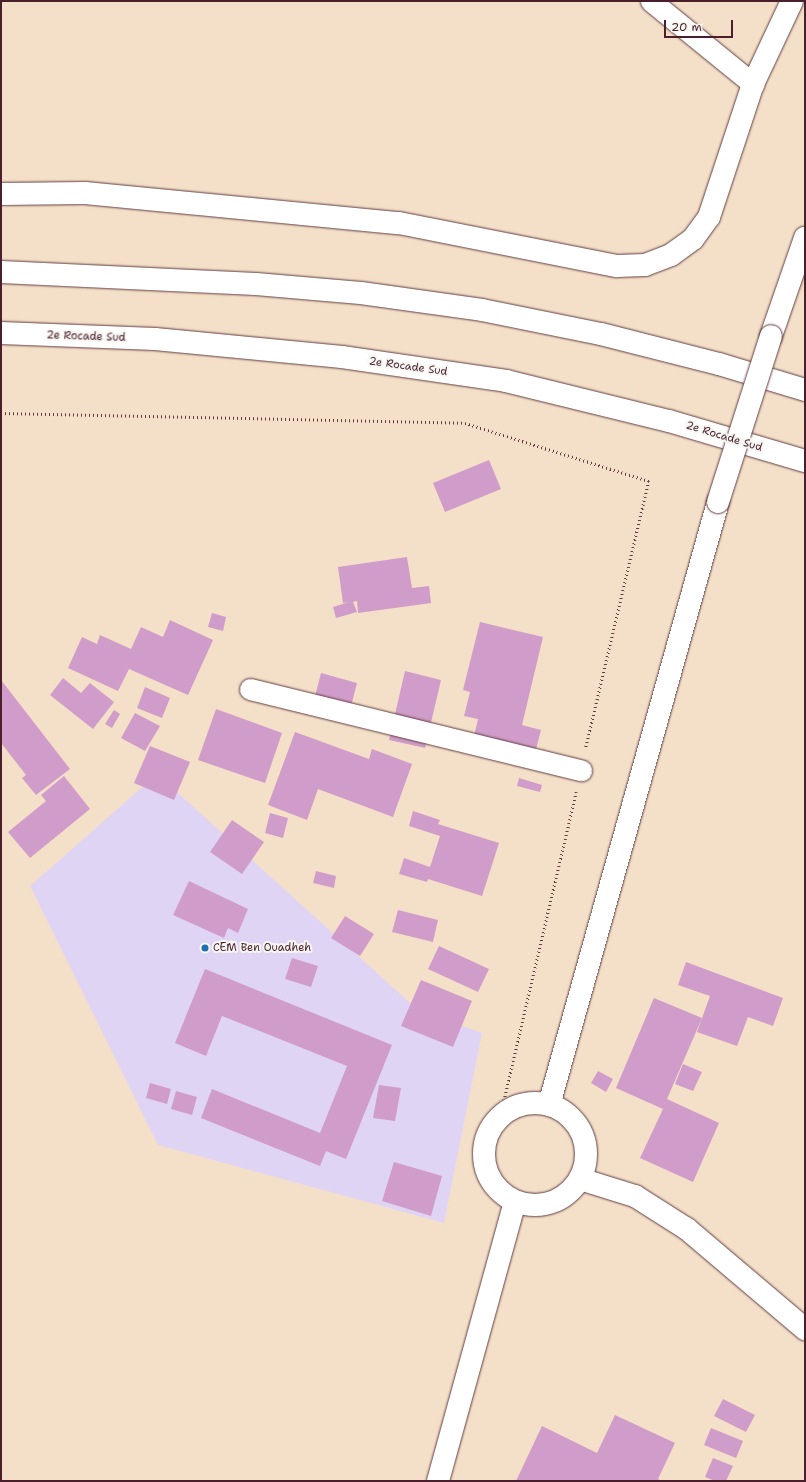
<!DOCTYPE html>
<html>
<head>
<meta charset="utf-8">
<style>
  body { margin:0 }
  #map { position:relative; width:806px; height:1482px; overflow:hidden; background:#f4e0c8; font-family:"Shantell Sans",sans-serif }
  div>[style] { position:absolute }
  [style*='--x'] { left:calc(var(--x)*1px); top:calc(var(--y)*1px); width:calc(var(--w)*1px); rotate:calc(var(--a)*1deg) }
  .built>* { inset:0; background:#e0d4f4 }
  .building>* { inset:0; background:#d09cc9 }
  .path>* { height:2.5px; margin-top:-1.25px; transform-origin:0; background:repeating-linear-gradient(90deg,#643c43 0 1px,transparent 0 4px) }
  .roads { filter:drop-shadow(0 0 1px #643c43) drop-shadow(0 0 1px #643c43) }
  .street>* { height:21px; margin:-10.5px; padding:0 10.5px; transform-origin:10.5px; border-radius:10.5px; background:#fff }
  .secondary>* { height:22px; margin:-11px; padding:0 11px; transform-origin:11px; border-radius:11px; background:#fff }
  .secondary>.ring { margin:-11px; padding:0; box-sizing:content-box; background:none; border:22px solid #fff; border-radius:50% }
  .highway>* { height:22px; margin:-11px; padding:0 11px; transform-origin:11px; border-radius:11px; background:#fff }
  .bridges { filter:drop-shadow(0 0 1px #643c43) drop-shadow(0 0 1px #643c43) }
  .secondary-bridge>* { height:22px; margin:-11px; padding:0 11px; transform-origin:11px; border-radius:11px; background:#fff }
  .dots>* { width:11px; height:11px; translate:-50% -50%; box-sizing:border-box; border:2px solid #f6f6f2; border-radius:50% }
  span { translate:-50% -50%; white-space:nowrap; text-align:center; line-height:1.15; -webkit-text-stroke:4px #f6f6f2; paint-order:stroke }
  .street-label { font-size:11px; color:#4a1f2b }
  .poi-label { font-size:11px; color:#4a1f2b }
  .left { translate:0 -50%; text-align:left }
  .frame { position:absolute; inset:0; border:2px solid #4a1f2b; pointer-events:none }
  .scale { position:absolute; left:664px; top:20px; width:69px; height:18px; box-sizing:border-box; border:2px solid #4a1f2b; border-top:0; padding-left:5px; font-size:12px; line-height:14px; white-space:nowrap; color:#4a1f2b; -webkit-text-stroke:3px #f6f6f2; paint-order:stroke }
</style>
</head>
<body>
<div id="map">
  <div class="built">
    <i style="clip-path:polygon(157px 774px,418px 1010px,482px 1033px,444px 1223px,158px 1145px,30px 886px)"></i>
  </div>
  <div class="building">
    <i style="clip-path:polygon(489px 460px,501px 489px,445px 512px,433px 483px)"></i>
    <i style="clip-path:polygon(407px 557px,412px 588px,429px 586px,431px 603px,358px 613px,357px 601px,353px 602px,357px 612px,336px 618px,333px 607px,349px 602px,343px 603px,338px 567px)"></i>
    <i style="clip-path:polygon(212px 613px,226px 617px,223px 631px,208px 627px)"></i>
    <i style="clip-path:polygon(170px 620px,213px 640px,188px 695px,129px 669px,118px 691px,68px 668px,82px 637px,97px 644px,100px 635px,131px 649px,141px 627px,163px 637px)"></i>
    <i style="clip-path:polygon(480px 622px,543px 637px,522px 725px,541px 730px,531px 769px,470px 754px,478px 719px,464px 716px,470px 692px,463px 690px)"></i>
    <i style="clip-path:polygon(405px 671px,441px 680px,425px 748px,389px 740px)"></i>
    <i style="clip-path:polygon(321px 673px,357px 683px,347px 722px,311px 712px)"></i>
    <i style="clip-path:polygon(63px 678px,81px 693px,90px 683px,114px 702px,93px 729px,50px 695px)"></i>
    <i style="clip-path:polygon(1px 680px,70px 769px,36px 795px,22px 778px,26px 775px,1px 743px)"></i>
    <i style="clip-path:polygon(145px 687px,170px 698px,162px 718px,137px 708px)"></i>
    <i style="clip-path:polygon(216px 709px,282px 733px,265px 783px,198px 760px)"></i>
    <i style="clip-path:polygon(114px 710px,120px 714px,112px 728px,105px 724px)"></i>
    <i style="clip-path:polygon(135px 713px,160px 726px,145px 751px,121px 738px)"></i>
    <i style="clip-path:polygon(295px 732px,369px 759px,372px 749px,412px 764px,393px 817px,318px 789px,307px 820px,268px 805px)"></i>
    <i style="clip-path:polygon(150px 746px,190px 762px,174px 800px,134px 783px)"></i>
    <i style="clip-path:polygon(64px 776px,90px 809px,30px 858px,8px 832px,46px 801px,41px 795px)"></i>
    <i style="clip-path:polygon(519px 778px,542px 785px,540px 792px,517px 786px)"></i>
    <i style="clip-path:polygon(413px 811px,440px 820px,438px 824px,499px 843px,482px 896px,428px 879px,427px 882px,399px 874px,404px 858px,430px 867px,440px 836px,409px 826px)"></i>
    <i style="clip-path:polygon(270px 813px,288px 818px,283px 838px,265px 833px)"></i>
    <i style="clip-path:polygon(232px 820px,264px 842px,242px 874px,210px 852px)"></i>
    <i style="clip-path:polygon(316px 871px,336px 876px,334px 888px,313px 883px)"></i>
    <i style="clip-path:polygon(189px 881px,248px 909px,238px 933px,228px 928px,224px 938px,173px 915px)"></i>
    <i style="clip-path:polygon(398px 910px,438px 920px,433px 942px,392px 932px)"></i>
    <i style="clip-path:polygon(345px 916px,374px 934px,360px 956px,331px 938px)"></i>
    <i style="clip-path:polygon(439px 946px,489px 969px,478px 992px,428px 969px)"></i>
    <i style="clip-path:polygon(292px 958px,318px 966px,311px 987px,285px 979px)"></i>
    <i style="clip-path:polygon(686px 962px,783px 998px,773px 1026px,748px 1017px,737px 1046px,697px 1032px,710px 996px,678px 985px)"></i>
    <i style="clip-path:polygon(205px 969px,392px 1045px,346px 1159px,326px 1151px,320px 1166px,201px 1118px,212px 1089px,320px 1133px,347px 1066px,222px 1016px,206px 1056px,175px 1043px)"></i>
    <i style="clip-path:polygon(421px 980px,472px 1001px,453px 1047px,401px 1026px)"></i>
    <i style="clip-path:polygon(654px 998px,702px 1018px,667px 1099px,719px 1123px,693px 1182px,640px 1158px,663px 1109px,616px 1088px)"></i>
    <i style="clip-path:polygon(683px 1064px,702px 1072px,693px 1091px,675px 1084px)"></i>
    <i style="clip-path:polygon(598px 1071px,613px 1079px,606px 1092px,591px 1083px)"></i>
    <i style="clip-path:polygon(150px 1083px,171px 1089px,167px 1104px,146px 1098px)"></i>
    <i style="clip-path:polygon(379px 1085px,401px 1088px,395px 1121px,373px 1118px)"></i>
    <i style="clip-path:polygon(176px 1091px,197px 1097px,192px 1115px,171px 1109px)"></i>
    <i style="clip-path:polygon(394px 1162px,442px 1176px,431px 1216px,382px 1201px)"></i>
    <i style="clip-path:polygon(723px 1399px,755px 1415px,746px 1432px,714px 1416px)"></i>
    <i style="clip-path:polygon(615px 1415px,675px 1443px,658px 1479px,662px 1481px,516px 1481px,542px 1426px,597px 1453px)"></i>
    <i style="clip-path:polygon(711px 1428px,743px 1441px,736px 1458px,704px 1445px)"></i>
    <i style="clip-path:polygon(713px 1458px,733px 1466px,726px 1481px,715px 1481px,705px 1477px)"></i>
  </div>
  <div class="path">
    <i style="--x:1;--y:413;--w:464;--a:1.2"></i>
    <i style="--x:465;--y:423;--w:193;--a:17.5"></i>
    <i style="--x:649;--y:481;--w:274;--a:103.3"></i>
    <i style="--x:500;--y:1116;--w:333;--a:-76.8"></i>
  </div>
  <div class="roads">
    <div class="street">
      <i style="--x:651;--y:1;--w:132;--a:39.1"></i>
      <i style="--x:250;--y:689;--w:341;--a:13.8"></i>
    </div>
    <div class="secondary">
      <i style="--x:1;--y:194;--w:84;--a:-0.7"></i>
      <i style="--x:85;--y:193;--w:315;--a:5.5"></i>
      <i style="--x:399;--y:223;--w:222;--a:11.2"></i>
      <i style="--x:617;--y:266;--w:28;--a:-2"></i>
      <i style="--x:645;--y:265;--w:28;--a:-21"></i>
      <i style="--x:671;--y:255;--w:27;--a:-36"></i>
      <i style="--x:693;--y:239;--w:27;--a:-54"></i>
      <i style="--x:709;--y:217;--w:140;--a:-71.7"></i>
      <i style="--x:753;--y:84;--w:92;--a:-64.8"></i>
      <i style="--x:771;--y:336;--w:104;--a:-70.9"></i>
      <i class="ring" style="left:484px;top:1103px;width:80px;height:80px"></i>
      <i style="--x:549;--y:1105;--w:626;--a:-74.34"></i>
      <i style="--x:580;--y:1179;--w:58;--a:17.2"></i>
      <i style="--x:635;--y:1196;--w:62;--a:32.4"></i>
      <i style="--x:687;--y:1229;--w:155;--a:40.3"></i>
      <i style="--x:438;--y:1481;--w:290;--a:-74.6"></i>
    </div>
    <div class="highway">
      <i style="--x:1;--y:272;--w:255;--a:2.7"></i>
      <i style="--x:256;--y:284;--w:105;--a:4.9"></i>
      <i style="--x:361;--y:293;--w:122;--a:8"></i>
      <i style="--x:482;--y:310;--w:121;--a:11.4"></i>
      <i style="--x:601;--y:334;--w:122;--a:14.3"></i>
      <i style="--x:719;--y:364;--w:90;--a:16.8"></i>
      <i style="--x:1;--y:333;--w:154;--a:2.2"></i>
      <i style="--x:155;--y:339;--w:188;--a:5.5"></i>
      <i style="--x:342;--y:357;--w:166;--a:8.3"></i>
      <i style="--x:506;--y:381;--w:168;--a:13.8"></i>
      <i style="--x:669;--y:421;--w:142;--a:16.4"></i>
    </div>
  </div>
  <div class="bridges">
    <div class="secondary-bridge">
      <i style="--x:718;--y:502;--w:174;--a:-72.3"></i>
    </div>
  </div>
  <div class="dots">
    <i style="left:205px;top:948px;background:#1f6fb2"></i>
  </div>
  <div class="street-label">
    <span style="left:86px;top:337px;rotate:2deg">2e Rocade Sud</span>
    <span style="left:408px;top:367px;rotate:8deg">2e Rocade Sud</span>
    <span style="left:724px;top:437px;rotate:17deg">2e Rocade Sud</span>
  </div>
  <div class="poi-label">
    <span class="left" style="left:213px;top:948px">CEM Ben Ouadheh</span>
  </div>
  <div class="frame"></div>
  <div class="scale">20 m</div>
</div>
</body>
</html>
